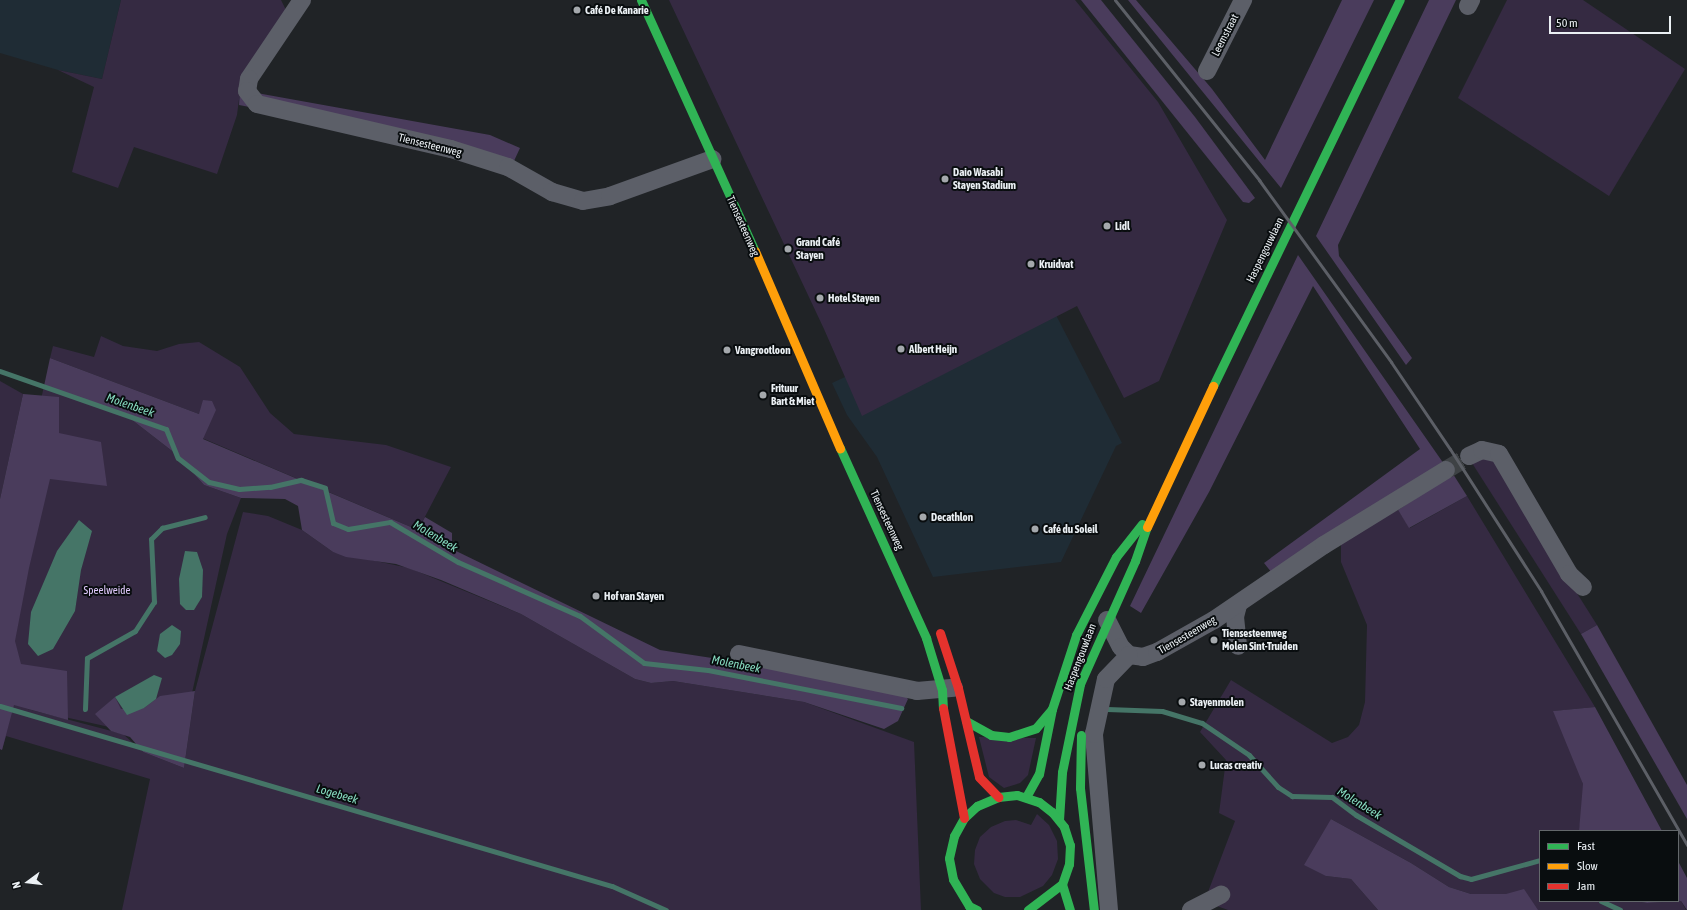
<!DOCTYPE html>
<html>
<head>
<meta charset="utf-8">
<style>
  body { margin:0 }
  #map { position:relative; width:1687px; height:910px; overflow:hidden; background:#202326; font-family:"Asap Condensed",sans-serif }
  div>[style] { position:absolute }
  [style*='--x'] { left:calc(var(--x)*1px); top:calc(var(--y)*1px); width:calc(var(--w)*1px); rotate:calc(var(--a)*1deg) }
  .built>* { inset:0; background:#1f2c35 }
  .green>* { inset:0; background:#352a42 }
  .forest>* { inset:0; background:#4a3c5c }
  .water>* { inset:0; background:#457567 }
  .stream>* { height:5px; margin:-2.5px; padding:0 2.5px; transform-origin:2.5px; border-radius:2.5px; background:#457567 }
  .street-tunnel>* { height:18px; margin-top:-9px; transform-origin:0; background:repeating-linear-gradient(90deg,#3e4245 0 18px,transparent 0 27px) }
  .street>* { height:18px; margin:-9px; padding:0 9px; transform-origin:9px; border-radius:9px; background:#5c5f68 }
  .fast>* { height:9px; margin:-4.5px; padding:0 4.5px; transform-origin:4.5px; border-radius:4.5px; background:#30b455 }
  .slow>* { height:9px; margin:-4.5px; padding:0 4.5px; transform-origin:4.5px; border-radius:4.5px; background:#ff9f0a }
  .jam>* { height:9px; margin:-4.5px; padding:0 4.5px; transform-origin:4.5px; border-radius:4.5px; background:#e5322d }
  .rail>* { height:3px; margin:-1.5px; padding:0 1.5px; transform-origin:1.5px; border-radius:1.5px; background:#5c5f66 }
  .dots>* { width:11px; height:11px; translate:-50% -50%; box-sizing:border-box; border:2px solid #090d0f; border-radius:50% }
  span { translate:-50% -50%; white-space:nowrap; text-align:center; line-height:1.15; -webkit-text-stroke:4px #090d0f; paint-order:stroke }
  .poi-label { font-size:11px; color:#ebf0f4; font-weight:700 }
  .left { translate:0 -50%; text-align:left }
  .street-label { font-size:11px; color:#ebf0f4 }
  .park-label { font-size:11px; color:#e2cafe }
  .water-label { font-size:12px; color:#88dec2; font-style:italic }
  .legend { position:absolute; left:1539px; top:830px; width:140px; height:72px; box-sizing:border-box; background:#090d0f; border:1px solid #63686b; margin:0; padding:5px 7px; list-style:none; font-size:12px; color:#ebf0f4 }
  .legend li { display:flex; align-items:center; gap:8px; height:20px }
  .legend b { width:20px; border:1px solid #63686b }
  .north { position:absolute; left:8px; top:862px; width:40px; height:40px; -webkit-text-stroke:3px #090d0f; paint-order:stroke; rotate:255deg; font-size:11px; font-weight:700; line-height:16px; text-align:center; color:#ebf0f4 }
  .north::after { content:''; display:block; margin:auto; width:14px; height:18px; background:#ebf0f4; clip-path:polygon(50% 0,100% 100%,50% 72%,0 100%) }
  .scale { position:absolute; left:1549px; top:16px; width:122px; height:18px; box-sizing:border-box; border:2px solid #ebf0f4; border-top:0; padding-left:5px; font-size:12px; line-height:14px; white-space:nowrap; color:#ebf0f4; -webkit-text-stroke:3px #090d0f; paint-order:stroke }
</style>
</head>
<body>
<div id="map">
  <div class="built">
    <i style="clip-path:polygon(0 0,121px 0,102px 79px,58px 70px,0 53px)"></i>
    <i style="clip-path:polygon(1041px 286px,1122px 443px,1116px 446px,1061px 562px,933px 577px,877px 457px,847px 415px,832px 383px)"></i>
  </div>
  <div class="green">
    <i style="clip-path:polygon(121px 0,281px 0,286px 10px,242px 76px,237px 115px,217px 174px,134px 147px,118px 188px,72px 172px,94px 87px,58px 70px,102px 79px)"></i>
    <i style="clip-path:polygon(669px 0,1075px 0,1158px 102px,1227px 220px,1159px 381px,1124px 398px,1077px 306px,862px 416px,824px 329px)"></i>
    <i style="clip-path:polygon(1507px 0,1583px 0,1685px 69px,1609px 196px,1458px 98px)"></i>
    <i style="clip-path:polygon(101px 336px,123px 346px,157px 351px,179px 344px,199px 342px,240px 367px,270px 413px,294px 434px,386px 445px,451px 467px,418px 530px,202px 438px,207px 429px,199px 414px,50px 358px,53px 346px,94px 357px)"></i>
    <i style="clip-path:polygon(0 381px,23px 394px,0 499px)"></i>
    <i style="clip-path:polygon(44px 386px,127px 416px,176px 454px,204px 485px,241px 498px,227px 534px,181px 743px,24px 708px,123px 734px,143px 752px,184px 768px,195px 691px,243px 512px,268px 516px,302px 530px,333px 552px,409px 568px,521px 614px,635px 679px,651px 683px,673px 681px,804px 702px,914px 742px,921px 910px,122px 910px,150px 779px,6px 736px,2px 750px,0 749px,0 581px)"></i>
    <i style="clip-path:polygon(1481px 458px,1493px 460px,1597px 625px,1581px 634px,1472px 463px)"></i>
    <i style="clip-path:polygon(1467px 496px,1595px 707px,1554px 711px,1578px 766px,1583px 784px,1583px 805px,1579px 831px,1540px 831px,1540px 901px,1635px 901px,1647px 903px,1681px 901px,1686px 910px,1505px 910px,1506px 894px,1471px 894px,1449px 887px,1411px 863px,1331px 819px,1326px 876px,1351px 879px,1378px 910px,1228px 910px,1214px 905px,1208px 892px,1235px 821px,1219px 813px,1226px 760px,1200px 732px,1231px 680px,1332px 743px,1348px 737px,1359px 725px,1365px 702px,1367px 625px,1341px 562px,1341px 540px,1398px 510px,1410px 528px)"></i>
    <i style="clip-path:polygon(979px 737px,1036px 738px,1028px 775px,1020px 783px,1004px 788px,989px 777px)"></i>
    <i style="clip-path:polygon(1037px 814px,1049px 825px,1057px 841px,1058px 859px,1052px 875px,1043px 886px,1020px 897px,1005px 897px,994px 893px,980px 879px,974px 864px,975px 850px,980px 837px,991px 827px,1005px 821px,1016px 820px,1031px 825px)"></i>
  </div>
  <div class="forest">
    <i style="clip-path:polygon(1081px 0,1101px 0,1195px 117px,1255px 198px,1249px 203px,1243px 202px)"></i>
    <i style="clip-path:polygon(1128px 0,1136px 0,1212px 89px,1265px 160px,1342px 0,1374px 0,1281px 188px)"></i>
    <i style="clip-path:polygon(1429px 0,1456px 0,1338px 245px,1339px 256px,1412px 358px,1406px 365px,1316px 236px)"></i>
    <i style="clip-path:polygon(240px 90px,490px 135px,520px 148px,514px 161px,456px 145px,239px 105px)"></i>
    <i style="clip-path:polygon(1298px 255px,1444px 464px,1272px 573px,1264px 563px,1420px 449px,1313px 286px,1209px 492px,1141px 613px,1130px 606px)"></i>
    <i style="clip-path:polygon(50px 358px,199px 414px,203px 400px,212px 401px,216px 410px,203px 439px,418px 530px,425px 517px,452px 533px,452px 549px,660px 650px,809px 673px,903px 694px,908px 699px,898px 721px,884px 729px,804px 702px,673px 681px,651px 683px,635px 679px,521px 614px,441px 580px,396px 564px,346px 557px,333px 552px,302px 530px,298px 506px,285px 499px,241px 498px,204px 485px,176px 454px,127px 416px,44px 386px)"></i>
    <i style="clip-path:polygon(23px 394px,59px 397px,59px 433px,101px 442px,107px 486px,50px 479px,29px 568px,15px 641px,21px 664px,67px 671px,68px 720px,14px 705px,2px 750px,0 749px,0 499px)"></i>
    <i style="clip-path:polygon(1453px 474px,1467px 496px,1409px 528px,1398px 510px)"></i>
    <i style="clip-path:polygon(1597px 625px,1687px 785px,1687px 819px,1581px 634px)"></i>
    <i style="clip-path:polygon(195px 691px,184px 768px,143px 752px,130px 737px,111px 731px,95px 714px,115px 697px,121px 709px,144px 708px,160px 696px)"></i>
    <i style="clip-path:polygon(1595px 707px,1662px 831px,1579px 831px,1583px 784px,1553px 711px)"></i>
    <i style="clip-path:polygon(1331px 819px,1411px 863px,1449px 887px,1471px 894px,1506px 894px,1524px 889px,1538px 910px,1378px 910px,1351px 879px,1326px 876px,1304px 865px)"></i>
    <i style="clip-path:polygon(1678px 861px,1687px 878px,1687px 910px,1681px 901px,1647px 903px,1635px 901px,1678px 901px)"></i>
  </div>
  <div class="water">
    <i style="clip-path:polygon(79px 520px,92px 531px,81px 570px,75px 611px,53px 649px,38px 656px,28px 644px,31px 612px,57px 551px)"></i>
    <i style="clip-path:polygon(185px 551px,197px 552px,203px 570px,202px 597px,194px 610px,186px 610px,180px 604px,179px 579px)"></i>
    <i style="clip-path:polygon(172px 625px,181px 631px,180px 644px,172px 655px,165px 658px,157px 651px,160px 634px)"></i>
    <i style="clip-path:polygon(154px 675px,162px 678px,156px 699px,144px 708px,127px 715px,115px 697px)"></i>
  </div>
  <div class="stream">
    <i style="--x:0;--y:371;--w:176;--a:19.3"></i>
    <i style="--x:166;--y:429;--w:31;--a:68"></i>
    <i style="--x:178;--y:458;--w:39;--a:38"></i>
    <i style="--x:209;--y:482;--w:31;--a:13"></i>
    <i style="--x:239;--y:489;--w:31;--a:-4"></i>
    <i style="--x:270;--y:487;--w:32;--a:-13"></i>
    <i style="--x:301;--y:480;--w:25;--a:18"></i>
    <i style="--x:325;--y:488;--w:36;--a:77"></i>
    <i style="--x:333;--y:523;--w:16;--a:22"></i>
    <i style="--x:348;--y:529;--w:43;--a:-9.5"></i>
    <i style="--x:390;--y:522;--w:79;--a:30.5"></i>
    <i style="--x:458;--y:562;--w:133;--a:23.9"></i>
    <i style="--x:580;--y:616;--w:79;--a:36.3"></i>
    <i style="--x:644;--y:663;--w:64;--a:6.2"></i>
    <i style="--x:708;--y:670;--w:197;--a:11.1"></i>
    <i style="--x:0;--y:706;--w:638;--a:16.39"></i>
    <i style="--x:612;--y:886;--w:59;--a:24"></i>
    <i style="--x:85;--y:709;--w:51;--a:-87.8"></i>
    <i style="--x:87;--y:658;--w:55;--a:-29.4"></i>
    <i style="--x:135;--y:631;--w:35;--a:-57"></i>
    <i style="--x:154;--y:602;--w:63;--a:-92.7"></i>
    <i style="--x:151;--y:539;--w:16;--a:-45"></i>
    <i style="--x:162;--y:528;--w:44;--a:-14.3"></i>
    <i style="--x:1107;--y:709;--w:55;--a:2.1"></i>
    <i style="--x:1162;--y:711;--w:42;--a:16.7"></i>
    <i style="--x:1202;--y:723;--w:57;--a:34.2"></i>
    <i style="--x:1249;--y:755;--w:43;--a:47.8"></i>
    <i style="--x:1278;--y:787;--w:17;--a:33"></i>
    <i style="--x:1292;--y:796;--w:40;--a:1.4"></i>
    <i style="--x:1332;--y:797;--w:30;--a:37"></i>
    <i style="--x:1356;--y:815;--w:121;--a:30.4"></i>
    <i style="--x:1460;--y:876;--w:11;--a:15"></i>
    <i style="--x:1471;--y:879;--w:72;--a:-15.4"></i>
    <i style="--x:1601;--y:901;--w:21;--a:25"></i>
  </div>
  <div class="street-tunnel">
    <i style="--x:1446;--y:470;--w:27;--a:-31"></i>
  </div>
  <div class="street">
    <i style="--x:302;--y:0;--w:95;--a:123.9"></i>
    <i style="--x:249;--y:79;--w:12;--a:99"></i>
    <i style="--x:247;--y:91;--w:16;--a:52"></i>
    <i style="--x:257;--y:104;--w:199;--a:13.1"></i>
    <i style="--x:451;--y:149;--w:60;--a:17.5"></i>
    <i style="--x:508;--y:167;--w:51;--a:29.6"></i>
    <i style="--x:552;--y:192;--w:32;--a:16"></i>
    <i style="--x:583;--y:201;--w:27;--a:-10"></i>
    <i style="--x:610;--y:196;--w:109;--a:-19.8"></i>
    <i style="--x:1468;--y:6;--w:7;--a:-63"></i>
    <i style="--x:1207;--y:71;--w:80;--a:-63.1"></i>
    <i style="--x:1469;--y:456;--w:14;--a:-25"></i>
    <i style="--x:1482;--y:450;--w:17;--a:13"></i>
    <i style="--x:1499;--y:454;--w:139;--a:59.7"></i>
    <i style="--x:1569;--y:574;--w:19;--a:43"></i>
    <i style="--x:1238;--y:605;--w:12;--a:104"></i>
    <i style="--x:1235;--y:617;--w:29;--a:84"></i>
    <i style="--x:1107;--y:620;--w:30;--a:63"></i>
    <i style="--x:1121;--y:647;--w:11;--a:45"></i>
    <i style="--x:739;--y:654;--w:182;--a:11.7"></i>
    <i style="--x:917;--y:691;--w:37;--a:-5"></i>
    <i style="--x:1129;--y:655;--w:14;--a:8"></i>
    <i style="--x:1143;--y:657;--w:15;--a:-20"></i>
    <i style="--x:1157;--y:652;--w:65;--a:-29.3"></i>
    <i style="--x:1214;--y:620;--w:133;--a:-34.3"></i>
    <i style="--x:1324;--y:545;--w:143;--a:-31.6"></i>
    <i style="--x:1109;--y:910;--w:177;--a:-94.9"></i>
    <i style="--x:1094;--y:734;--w:56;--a:-77.7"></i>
    <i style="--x:1106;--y:679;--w:33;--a:-46"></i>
    <i style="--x:1191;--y:910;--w:34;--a:-27"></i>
  </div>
  <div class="fast">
    <i style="--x:641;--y:0;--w:276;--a:65.6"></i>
    <i style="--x:1213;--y:386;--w:429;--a:-64.2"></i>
    <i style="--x:840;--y:448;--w:209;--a:65.6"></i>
    <i style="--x:926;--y:638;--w:54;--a:72.9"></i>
    <i style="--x:942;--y:690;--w:18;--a:87"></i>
    <i style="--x:966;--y:721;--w:29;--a:29"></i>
    <i style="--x:991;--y:735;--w:18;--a:6"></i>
    <i style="--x:1009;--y:737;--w:28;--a:-18"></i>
    <i style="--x:1036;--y:728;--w:25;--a:-50"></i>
    <i style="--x:1081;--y:735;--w:53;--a:91.1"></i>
    <i style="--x:1080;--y:788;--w:123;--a:83.5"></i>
    <i style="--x:1026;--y:797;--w:26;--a:-61"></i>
    <i style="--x:1039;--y:774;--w:66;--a:-78.7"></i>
    <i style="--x:1052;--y:709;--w:78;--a:-72"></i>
    <i style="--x:1076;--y:635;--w:88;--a:-62.9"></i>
    <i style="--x:1116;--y:557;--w:42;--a:-51.8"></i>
    <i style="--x:1059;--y:820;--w:48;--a:-86.4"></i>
    <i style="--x:1062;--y:772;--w:90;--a:-78.4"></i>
    <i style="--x:1080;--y:684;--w:135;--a:-65.9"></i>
    <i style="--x:1135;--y:561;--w:36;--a:-71"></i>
    <i style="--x:1062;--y:884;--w:27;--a:73"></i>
    <i style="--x:977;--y:910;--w:9;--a:-153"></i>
    <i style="--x:969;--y:906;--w:31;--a:-121"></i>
    <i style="--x:953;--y:879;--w:21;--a:-101"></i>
    <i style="--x:949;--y:858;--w:23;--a:-77"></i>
    <i style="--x:954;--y:836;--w:21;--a:-61"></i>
    <i style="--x:964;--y:818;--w:18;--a:-43"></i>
    <i style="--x:977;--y:806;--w:23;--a:-23"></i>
    <i style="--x:998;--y:797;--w:19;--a:-6"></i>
    <i style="--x:1017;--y:795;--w:23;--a:18"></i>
    <i style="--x:1039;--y:802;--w:16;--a:38"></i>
    <i style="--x:1052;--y:812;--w:19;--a:51"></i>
    <i style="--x:1064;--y:827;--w:19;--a:72"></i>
    <i style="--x:1070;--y:845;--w:19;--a:93"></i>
    <i style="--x:1069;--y:864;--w:21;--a:109"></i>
    <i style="--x:1062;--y:884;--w:43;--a:142.6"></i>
  </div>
  <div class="slow">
    <i style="--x:755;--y:251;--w:215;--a:66.7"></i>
    <i style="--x:1147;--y:527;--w:156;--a:-64.9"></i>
  </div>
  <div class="jam">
    <i style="--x:940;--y:633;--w:58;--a:71.9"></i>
    <i style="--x:958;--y:688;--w:91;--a:76.7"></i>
    <i style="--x:979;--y:777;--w:28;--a:46"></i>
    <i style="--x:943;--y:708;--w:112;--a:79.2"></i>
  </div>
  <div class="rail">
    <i style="--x:1115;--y:0;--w:231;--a:51.3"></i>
    <i style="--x:1259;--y:180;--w:225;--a:54"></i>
    <i style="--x:1391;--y:362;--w:105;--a:55.9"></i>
    <i style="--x:1450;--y:449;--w:169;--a:57.3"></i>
    <i style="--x:1541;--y:591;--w:293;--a:60.1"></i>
  </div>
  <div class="dots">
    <i style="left:577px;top:10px;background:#a4a8ac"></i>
    <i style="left:945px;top:179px;background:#a4a8ac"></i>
    <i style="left:1107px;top:226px;background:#a4a8ac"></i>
    <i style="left:788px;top:249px;background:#a4a8ac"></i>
    <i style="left:1031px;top:264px;background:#a4a8ac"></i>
    <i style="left:820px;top:298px;background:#a4a8ac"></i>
    <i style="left:901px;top:349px;background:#a4a8ac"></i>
    <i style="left:727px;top:350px;background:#a4a8ac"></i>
    <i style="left:763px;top:395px;background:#a4a8ac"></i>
    <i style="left:923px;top:517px;background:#a4a8ac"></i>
    <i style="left:1035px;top:529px;background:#a4a8ac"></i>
    <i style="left:596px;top:596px;background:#a4a8ac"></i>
    <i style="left:1214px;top:640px;background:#a4a8ac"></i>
    <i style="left:1182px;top:702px;background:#a4a8ac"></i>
    <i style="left:1202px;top:765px;background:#a4a8ac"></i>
  </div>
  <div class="poi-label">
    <span class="left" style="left:585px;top:10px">Café De Kanarie</span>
    <span class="left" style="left:953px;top:179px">Daio Wasabi<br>Stayen Stadium</span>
    <span class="left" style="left:1115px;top:226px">Lidl</span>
    <span class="left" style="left:796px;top:249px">Grand Café<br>Stayen</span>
    <span class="left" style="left:1039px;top:264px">Kruidvat</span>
    <span class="left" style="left:828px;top:298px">Hotel Stayen</span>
    <span class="left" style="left:909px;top:349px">Albert Heijn</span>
    <span class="left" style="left:735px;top:350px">Vangrootloon</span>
    <span class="left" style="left:771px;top:395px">Frituur<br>Bart &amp; Miet</span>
    <span class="left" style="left:931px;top:517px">Decathlon</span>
    <span class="left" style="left:1043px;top:529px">Café du Soleil</span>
    <span class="left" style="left:604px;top:596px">Hof van Stayen</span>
    <span class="left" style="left:1222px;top:640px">Tiensesteenweg<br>Molen Sint-Truiden</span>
    <span class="left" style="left:1190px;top:702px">Stayenmolen</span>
    <span class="left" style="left:1210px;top:765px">Lucas creativ</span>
  </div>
  <div class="street-label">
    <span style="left:1225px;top:35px;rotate:-63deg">Leemstraat</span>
    <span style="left:430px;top:145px;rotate:14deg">Tiensesteenweg</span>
    <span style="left:743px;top:226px;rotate:66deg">Tiensesteenweg</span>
    <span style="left:1265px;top:250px;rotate:-64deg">Haspengouwlaan</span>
    <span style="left:887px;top:520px;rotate:65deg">Tiensesteenweg</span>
    <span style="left:1187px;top:635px;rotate:-30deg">Tiensesteenweg</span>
    <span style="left:1080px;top:657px;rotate:-69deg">Haspengouwlaan</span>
  </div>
  <div class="park-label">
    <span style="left:107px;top:590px">Speelweide</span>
  </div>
  <div class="water-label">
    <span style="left:130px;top:406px;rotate:19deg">Molenbeek</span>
    <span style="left:435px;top:537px;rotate:31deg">Molenbeek</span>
    <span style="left:736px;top:665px;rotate:11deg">Molenbeek</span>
    <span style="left:337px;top:795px;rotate:16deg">Logebeek</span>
    <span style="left:1359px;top:804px;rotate:32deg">Molenbeek</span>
  </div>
  <ul class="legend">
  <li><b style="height:5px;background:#30b455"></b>Fast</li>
  <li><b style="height:5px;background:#ff9f0a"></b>Slow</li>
  <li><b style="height:5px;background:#e5322d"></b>Jam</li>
  </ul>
  <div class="north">N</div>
  <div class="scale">50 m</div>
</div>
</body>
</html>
